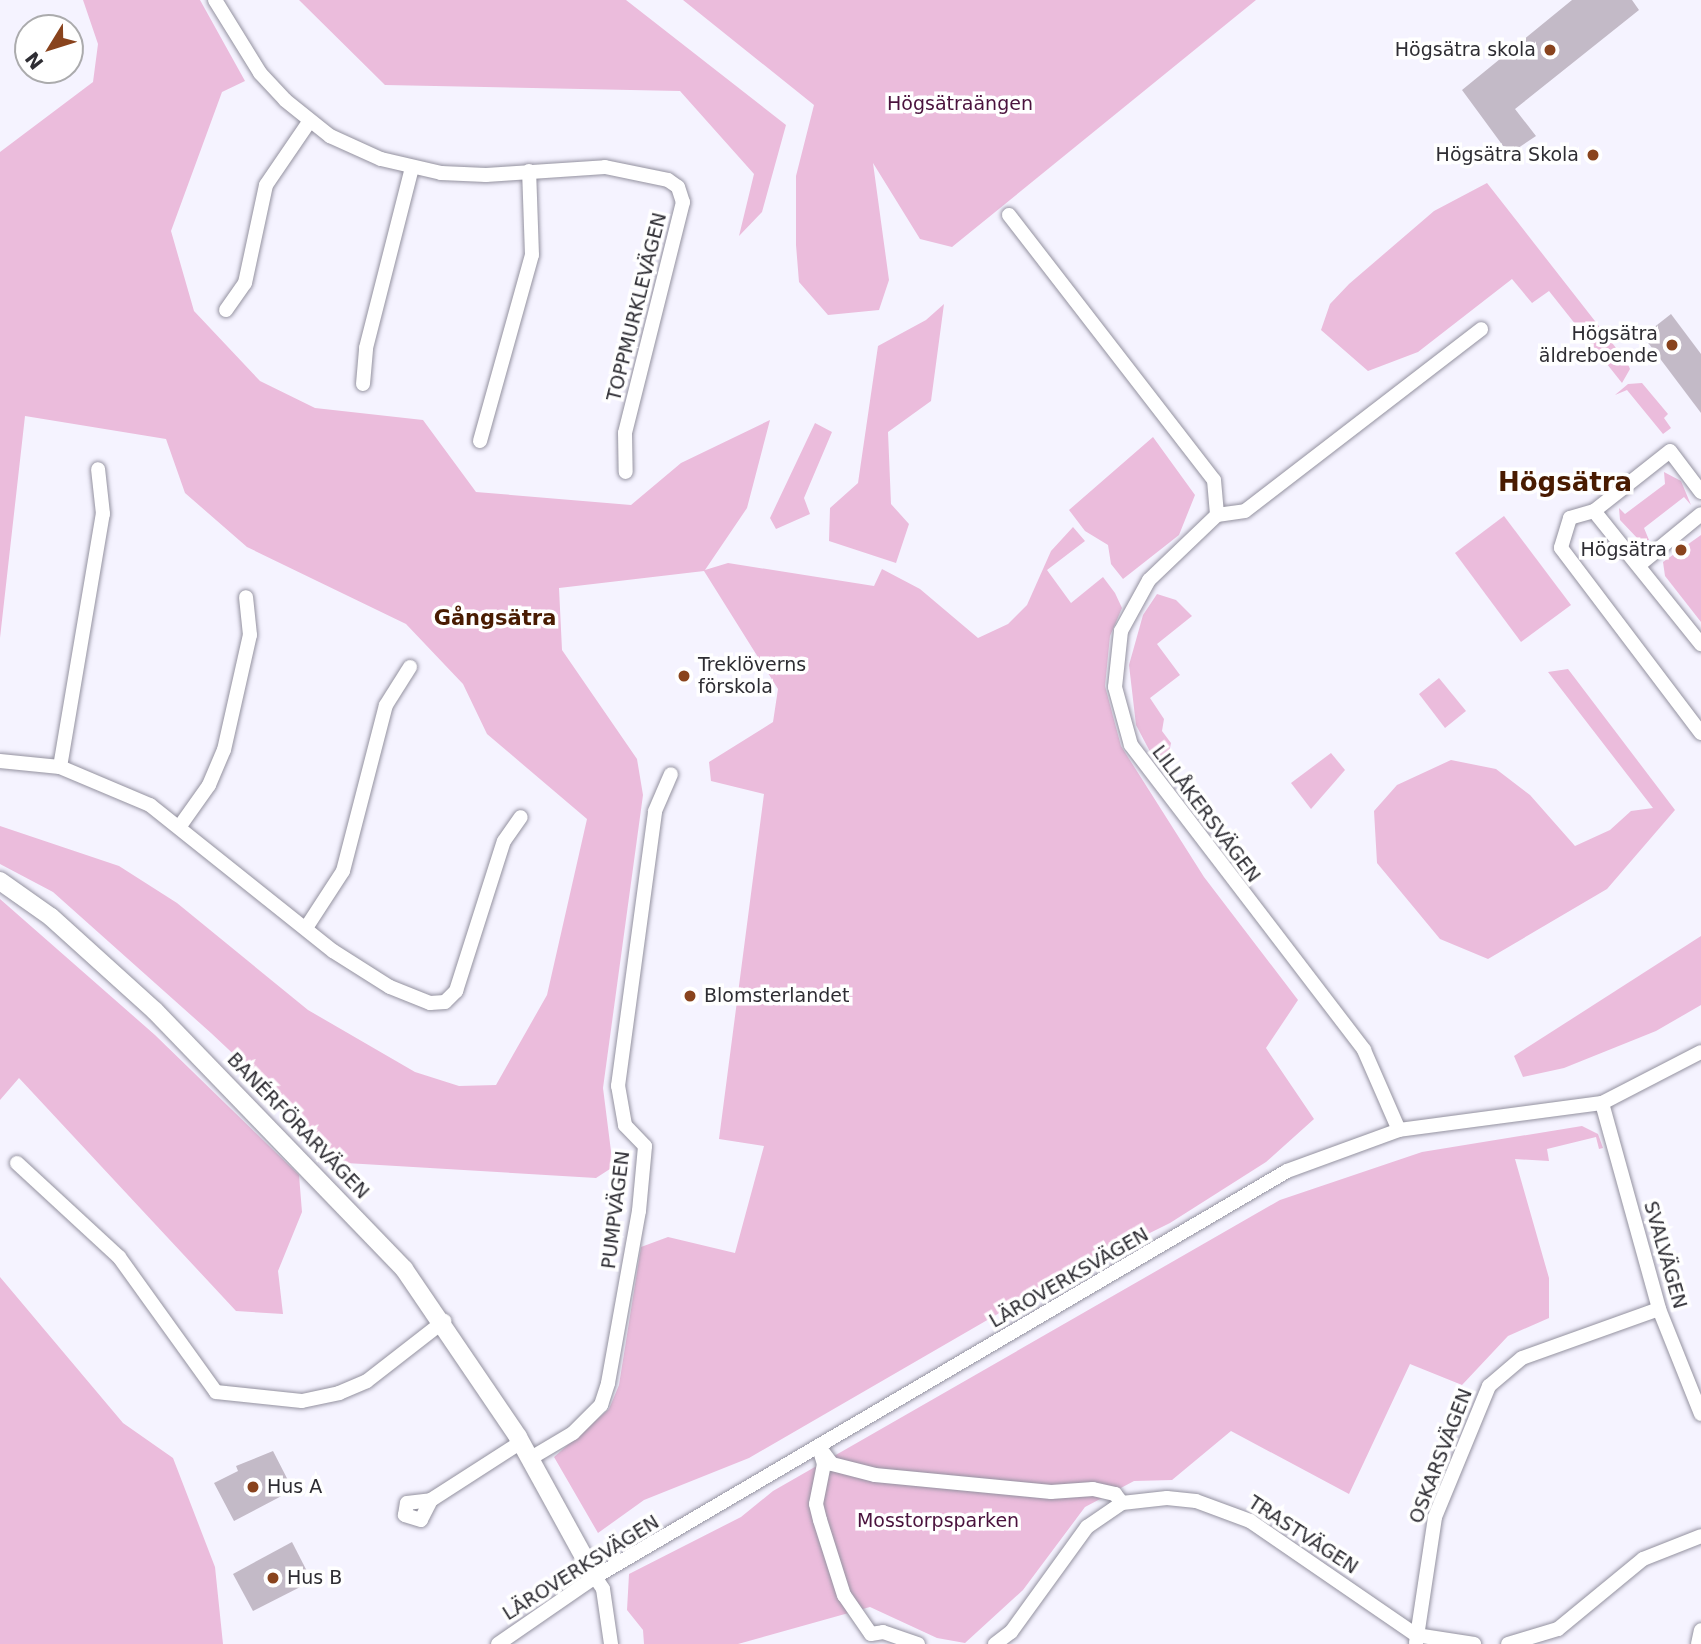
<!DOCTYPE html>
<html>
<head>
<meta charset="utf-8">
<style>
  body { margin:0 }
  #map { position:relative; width:1701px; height:1644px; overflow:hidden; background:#f5f3ff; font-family:"DejaVu Sans",sans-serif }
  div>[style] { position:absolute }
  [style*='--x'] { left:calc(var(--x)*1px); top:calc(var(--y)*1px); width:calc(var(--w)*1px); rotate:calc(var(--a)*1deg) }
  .green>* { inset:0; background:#ebbcdc }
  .building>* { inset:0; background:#c3bac7 }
  .roads { filter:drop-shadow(0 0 2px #9492a0) drop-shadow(0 0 2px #9492a0) }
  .minor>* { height:14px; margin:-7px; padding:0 7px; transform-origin:7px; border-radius:7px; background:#fff }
  .tertiary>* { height:18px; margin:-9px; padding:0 9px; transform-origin:9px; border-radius:9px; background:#fff }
  .dots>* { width:19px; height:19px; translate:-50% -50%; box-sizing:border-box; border:4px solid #fff; border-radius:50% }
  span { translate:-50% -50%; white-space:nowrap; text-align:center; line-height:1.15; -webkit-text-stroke:7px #fff; paint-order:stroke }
  .poi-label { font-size:19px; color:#2e2d33 }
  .right { translate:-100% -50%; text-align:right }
  .left { translate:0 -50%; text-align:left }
  .park-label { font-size:19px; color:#4a123d }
  .street-label { font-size:19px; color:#2e2d33 }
  .neighbourhood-label { font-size:21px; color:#491b01; font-weight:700 }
  .district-label { font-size:26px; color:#491b01; font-weight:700 }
  .north { position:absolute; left:14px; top:14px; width:70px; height:70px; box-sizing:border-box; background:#fff; border:2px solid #ababad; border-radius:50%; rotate:232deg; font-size:19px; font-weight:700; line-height:28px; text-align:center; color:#2e2d33 }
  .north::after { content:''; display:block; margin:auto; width:24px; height:32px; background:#89431d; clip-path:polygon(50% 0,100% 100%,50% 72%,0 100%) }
</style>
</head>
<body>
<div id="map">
  <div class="green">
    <i style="clip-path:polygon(83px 0,200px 0,245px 81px,222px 92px,171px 231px,194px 311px,260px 381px,315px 408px,423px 420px,476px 492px,631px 505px,681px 463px,770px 420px,747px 508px,705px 570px,728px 563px,874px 586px,882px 569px,920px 589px,978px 638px,1008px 624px,1027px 605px,1051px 551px,1073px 527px,1085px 541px,1047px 570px,1071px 603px,1103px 577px,1115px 593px,1122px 608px,1110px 636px,1105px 686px,1121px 746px,1204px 877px,1298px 1000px,1266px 1048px,1314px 1119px,1266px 1162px,1170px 1223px,1067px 1274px,749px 1458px,644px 1500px,598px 1533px,554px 1457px,609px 1409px,619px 1385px,641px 1247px,668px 1237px,735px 1253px,764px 1146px,719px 1139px,764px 794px,711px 781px,709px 762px,773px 722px,778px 689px,704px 571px,559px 588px,562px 650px,637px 759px,643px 795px,603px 1088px,613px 1167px,596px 1178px,329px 1162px,260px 1079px,211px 1033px,53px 892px,0 864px,0 826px,119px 866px,177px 903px,308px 1010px,415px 1072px,459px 1086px,496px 1085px,547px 995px,587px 819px,487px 734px,463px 684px,406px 624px,247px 547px,185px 493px,166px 439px,25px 416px,0 638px,0 152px,93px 82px,98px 44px)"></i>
    <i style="clip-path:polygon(299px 0,626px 0,786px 125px,762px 212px,739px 236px,754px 174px,680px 91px,385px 85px)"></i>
    <i style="clip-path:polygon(683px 0,1256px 0,952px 247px,920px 239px,873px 163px,889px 280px,879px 310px,828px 315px,799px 282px,796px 245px,796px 176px,814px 105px)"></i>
    <i style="clip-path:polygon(1487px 183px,1627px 362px,1630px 369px,1622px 383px,1549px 291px,1532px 303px,1512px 279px,1418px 352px,1368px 371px,1321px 330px,1330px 304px,1349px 284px,1434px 211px)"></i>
    <i style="clip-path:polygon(944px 304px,931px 401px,888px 432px,891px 504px,909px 524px,896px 563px,829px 541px,830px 508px,858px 483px,878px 346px,926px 320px)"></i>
    <i style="clip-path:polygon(1642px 383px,1668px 414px,1664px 418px,1671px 428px,1663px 434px,1627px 390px,1615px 395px,1628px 384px)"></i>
    <i style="clip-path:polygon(815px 423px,832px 432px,804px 498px,810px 514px,776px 529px,770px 518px)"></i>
    <i style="clip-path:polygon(1153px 437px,1195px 495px,1179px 535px,1123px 579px,1111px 564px,1108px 545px,1085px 531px,1069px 510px)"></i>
    <i style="clip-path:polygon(1664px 472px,1681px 481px,1691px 505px,1684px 497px,1644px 528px,1649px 540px,1639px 540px,1620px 520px,1619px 508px,1625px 514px,1665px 484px)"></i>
    <i style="clip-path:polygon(1504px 516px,1571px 605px,1521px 642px,1455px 553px)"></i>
    <i style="clip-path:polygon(1701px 535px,1701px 622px,1665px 576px,1663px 562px)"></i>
    <i style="clip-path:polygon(1157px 594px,1176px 600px,1192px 616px,1157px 644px,1180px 675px,1150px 698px,1164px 719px,1162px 731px,1171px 743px,1169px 753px,1156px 763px,1136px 725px,1129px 665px,1143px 615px)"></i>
    <i style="clip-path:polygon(1568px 669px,1675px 810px,1607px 889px,1488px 959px,1440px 939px,1377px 863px,1374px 811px,1397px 785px,1451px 760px,1496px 769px,1530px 795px,1575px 846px,1610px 830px,1631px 811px,1653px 808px,1548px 672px)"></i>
    <i style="clip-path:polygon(1439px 678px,1466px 711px,1445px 728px,1419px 694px)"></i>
    <i style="clip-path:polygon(1331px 753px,1345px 770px,1311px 809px,1291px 783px)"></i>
    <i style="clip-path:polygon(0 899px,155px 1035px,299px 1175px,302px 1212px,278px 1271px,283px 1314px,236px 1311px,19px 1078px,0 1100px)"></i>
    <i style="clip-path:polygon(1701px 936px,1701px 1005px,1656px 1031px,1564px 1068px,1523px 1077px,1514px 1056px)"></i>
    <i style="clip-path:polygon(1582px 1126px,1598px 1134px,1603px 1148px,1599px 1149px,1596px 1137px,1547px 1149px,1549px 1161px,1515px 1159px,1549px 1278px,1549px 1318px,1508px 1336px,1462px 1385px,1410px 1364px,1349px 1494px,1231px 1431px,1172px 1480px,1134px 1481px,1085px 1507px,1023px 1590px,965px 1643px,937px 1638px,870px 1607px,738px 1644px,644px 1644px,643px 1630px,627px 1610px,629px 1574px,741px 1517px,773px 1491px,1280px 1200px,1422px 1152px)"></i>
    <i style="clip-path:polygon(0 1277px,123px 1423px,173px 1458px,215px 1567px,223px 1644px,0 1644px)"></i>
  </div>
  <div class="building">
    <i style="clip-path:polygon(1572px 0,1632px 0,1639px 10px,1515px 109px,1536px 136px,1509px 154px,1462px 90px)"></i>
    <i style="clip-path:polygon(1671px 314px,1701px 354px,1701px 413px,1643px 336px)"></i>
    <i style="clip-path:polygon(273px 1451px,293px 1490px,234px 1521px,214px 1483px,238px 1471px,236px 1466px)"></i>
    <i style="clip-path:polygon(292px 1542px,312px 1581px,253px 1611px,233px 1574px)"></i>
  </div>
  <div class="roads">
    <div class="minor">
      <i style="--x:215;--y:0;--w:86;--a:58.3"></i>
      <i style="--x:260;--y:73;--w:37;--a:47"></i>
      <i style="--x:285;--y:100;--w:58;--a:38.7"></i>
      <i style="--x:330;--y:136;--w:56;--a:24.3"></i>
      <i style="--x:381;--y:159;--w:62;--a:13.1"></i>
      <i style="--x:441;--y:173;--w:45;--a:2.5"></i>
      <i style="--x:486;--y:175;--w:119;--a:-3.8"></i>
      <i style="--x:605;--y:167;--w:64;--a:11.7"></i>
      <i style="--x:668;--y:180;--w:12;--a:35"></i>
      <i style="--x:678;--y:187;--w:16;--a:72"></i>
      <i style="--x:683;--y:202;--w:238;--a:104.1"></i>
      <i style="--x:625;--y:433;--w:39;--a:89"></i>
      <i style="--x:1009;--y:215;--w:335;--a:52.3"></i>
      <i style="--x:1214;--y:480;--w:35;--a:85"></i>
      <i style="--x:1217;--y:515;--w:94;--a:136.3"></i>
      <i style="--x:1149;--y:580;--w:58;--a:118.8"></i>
      <i style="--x:1121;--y:631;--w:56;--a:96.1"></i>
      <i style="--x:1115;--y:687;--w:60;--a:74.6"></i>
      <i style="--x:1131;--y:745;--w:384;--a:52.6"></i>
      <i style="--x:1364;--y:1050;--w:87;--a:66.4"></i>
      <i style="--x:226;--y:310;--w:33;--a:-55"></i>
      <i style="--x:245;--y:283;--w:100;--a:-77.9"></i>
      <i style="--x:266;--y:185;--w:76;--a:-55.7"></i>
      <i style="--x:363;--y:384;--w:36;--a:-85"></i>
      <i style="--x:366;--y:348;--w:186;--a:-75.7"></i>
      <i style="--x:480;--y:441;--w:193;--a:-74.4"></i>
      <i style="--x:532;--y:255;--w:84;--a:-92"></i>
      <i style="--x:1701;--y:492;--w:51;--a:-127.1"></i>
      <i style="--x:1670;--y:451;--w:97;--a:141.7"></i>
      <i style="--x:1594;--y:511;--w:171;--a:51.2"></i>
      <i style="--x:1594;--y:511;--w:25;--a:164"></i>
      <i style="--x:1570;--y:518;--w:31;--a:107"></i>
      <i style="--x:1561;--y:548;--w:232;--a:52.9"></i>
      <i style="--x:1217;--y:515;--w:28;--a:-8"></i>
      <i style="--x:1245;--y:511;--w:298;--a:-37.6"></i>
      <i style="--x:1639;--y:565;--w:80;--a:-39.4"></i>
      <i style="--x:0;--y:761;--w:60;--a:5.7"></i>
      <i style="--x:60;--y:767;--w:98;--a:22.9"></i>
      <i style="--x:150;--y:805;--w:234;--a:38.6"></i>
      <i style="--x:333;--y:951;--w:67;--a:32.3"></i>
      <i style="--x:390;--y:987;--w:43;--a:21.8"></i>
      <i style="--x:430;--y:1003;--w:15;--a:-4"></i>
      <i style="--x:445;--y:1002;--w:16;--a:-45"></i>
      <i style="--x:456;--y:991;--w:157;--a:-72.3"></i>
      <i style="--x:504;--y:841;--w:29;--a:-55"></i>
      <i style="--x:60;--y:767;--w:257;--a:-80.4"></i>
      <i style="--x:103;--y:514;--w:45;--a:-96.3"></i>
      <i style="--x:180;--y:826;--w:50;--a:-54.7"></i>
      <i style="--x:209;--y:785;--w:38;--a:-67"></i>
      <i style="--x:224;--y:750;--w:118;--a:-77.3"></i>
      <i style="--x:250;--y:635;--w:38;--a:-96"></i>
      <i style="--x:306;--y:928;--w:68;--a:-57"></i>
      <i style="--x:343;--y:871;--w:171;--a:-75.5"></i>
      <i style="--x:386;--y:705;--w:45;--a:-57.7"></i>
      <i style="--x:1602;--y:1103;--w:214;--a:74.5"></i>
      <i style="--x:1659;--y:1309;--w:113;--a:68.2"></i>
      <i style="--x:17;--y:1163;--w:139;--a:42.7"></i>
      <i style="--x:119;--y:1257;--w:166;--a:54.3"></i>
      <i style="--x:216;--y:1392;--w:86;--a:6"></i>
      <i style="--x:302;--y:1401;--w:38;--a:-12"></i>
      <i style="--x:339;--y:1393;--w:30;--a:-23"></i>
      <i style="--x:367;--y:1381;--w:98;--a:-37.9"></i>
      <i style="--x:819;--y:1447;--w:21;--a:53"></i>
      <i style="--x:832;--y:1464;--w:44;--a:14.3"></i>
      <i style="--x:875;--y:1475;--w:177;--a:5.5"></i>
      <i style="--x:1051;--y:1492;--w:42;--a:-4.1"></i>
      <i style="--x:1093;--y:1489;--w:23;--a:13"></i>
      <i style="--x:1115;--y:1494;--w:11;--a:52"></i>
      <i style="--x:820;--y:1451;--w:14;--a:73"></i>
      <i style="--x:824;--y:1464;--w:41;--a:101.3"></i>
      <i style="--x:816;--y:1504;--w:16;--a:76"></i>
      <i style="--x:820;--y:1520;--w:79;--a:72.3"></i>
      <i style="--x:844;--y:1595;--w:47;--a:55.3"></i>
      <i style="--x:531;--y:1458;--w:49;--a:-30.8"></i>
      <i style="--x:573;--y:1433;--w:40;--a:-45"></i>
      <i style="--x:601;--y:1405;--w:23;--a:-72"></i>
      <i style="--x:608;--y:1383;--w:175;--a:-79.8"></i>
      <i style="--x:639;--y:1211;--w:65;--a:-84.7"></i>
      <i style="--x:645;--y:1146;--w:29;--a:-134"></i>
      <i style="--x:625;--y:1125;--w:40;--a:-100"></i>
      <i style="--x:618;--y:1086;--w:277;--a:-82.3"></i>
      <i style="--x:655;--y:811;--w:40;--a:-66.6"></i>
      <i style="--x:431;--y:1500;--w:22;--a:117"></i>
      <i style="--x:421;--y:1520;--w:17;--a:-163"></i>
      <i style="--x:405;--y:1515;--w:12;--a:-81"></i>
      <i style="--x:407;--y:1503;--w:24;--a:-7"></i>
      <i style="--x:431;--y:1500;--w:107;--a:-32.8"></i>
      <i style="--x:595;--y:1577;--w:14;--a:56"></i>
      <i style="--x:603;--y:1589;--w:56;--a:81.7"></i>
      <i style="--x:871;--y:1634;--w:12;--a:-9"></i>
      <i style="--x:883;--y:1632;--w:37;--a:19"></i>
      <i style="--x:1416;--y:1643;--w:127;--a:-81.4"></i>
      <i style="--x:1435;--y:1517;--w:142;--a:-67.6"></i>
      <i style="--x:1489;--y:1386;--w:43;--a:-40.3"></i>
      <i style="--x:1522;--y:1358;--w:145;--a:-19.7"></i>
      <i style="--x:498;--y:1644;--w:118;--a:-34.6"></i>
      <i style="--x:595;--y:1577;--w:802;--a:-30.4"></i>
      <i style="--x:1287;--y:1171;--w:119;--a:-20.1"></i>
      <i style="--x:1399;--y:1130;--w:205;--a:-7.6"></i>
      <i style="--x:1602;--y:1103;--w:111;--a:-27.3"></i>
      <i style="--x:995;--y:1644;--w:20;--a:-37"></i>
      <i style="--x:1011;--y:1632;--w:130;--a:-54.1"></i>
      <i style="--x:1087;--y:1527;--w:42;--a:-34.4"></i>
      <i style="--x:1122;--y:1503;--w:45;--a:-6.3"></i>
      <i style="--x:1167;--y:1498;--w:29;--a:6"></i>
      <i style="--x:1196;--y:1501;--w:58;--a:20.3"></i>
      <i style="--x:1250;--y:1521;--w:201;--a:34.5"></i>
      <i style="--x:1416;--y:1635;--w:59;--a:8.8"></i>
      <i style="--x:1508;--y:1644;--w:52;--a:-16.7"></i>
      <i style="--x:1558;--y:1629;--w:110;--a:-39.5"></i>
      <i style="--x:1643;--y:1559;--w:62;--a:-21.6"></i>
      <i style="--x:1698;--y:1644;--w:14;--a:-78"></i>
    </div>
    <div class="tertiary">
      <i style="--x:0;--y:881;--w:62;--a:35.2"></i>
      <i style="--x:51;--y:917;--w:140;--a:42.1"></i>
      <i style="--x:155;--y:1011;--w:359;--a:46"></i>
      <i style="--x:404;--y:1269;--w:203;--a:55.8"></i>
      <i style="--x:518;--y:1437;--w:160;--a:61.2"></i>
    </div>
  </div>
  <div class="dots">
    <i style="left:1550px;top:50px;background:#89431d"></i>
    <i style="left:1593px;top:155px;background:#89431d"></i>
    <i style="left:1672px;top:345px;background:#89431d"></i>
    <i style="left:1681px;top:550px;background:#89431d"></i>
    <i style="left:684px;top:676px;background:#89431d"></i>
    <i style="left:690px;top:996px;background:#89431d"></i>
    <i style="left:253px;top:1487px;background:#89431d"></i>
    <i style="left:273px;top:1578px;background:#89431d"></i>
  </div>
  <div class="poi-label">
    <span class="right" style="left:1536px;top:50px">Högsätra skola</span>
    <span class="right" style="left:1579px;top:155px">Högsätra Skola</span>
    <span class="right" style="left:1658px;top:345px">Högsätra<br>äldreboende</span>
    <span class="right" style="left:1667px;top:550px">Högsätra</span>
    <span class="left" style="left:698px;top:676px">Treklöverns<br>förskola</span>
    <span class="left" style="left:704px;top:996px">Blomsterlandet</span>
    <span class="left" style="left:267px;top:1487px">Hus A</span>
    <span class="left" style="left:287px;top:1578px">Hus B</span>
  </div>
  <div class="park-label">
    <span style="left:960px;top:104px">Högsätraängen</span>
    <span style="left:938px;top:1521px">Mosstorpsparken</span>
  </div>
  <div class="street-label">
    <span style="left:637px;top:307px;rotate:-76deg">TOPPMURKLEVÄGEN</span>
    <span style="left:1206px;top:814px;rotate:53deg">LILLÅKERSVÄGEN</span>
    <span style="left:298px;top:1126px;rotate:46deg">BANÉRFÖRARVÄGEN</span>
    <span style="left:616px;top:1210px;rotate:-83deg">PUMPVÄGEN</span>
    <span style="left:1665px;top:1255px;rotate:74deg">SVALVÄGEN</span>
    <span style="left:1069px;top:1278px;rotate:-30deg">LÄROVERKSVÄGEN</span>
    <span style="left:1441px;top:1456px;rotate:-69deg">OSKARSVÄGEN</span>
    <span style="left:1303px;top:1535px;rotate:33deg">TRASTVÄGEN</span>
    <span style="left:581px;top:1568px;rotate:-32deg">LÄROVERKSVÄGEN</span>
  </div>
  <div class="neighbourhood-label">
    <span style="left:495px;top:618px">Gångsätra</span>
  </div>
  <div class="district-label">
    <span style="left:1565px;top:483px">Högsätra</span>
  </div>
  <div class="north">N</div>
</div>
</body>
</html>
